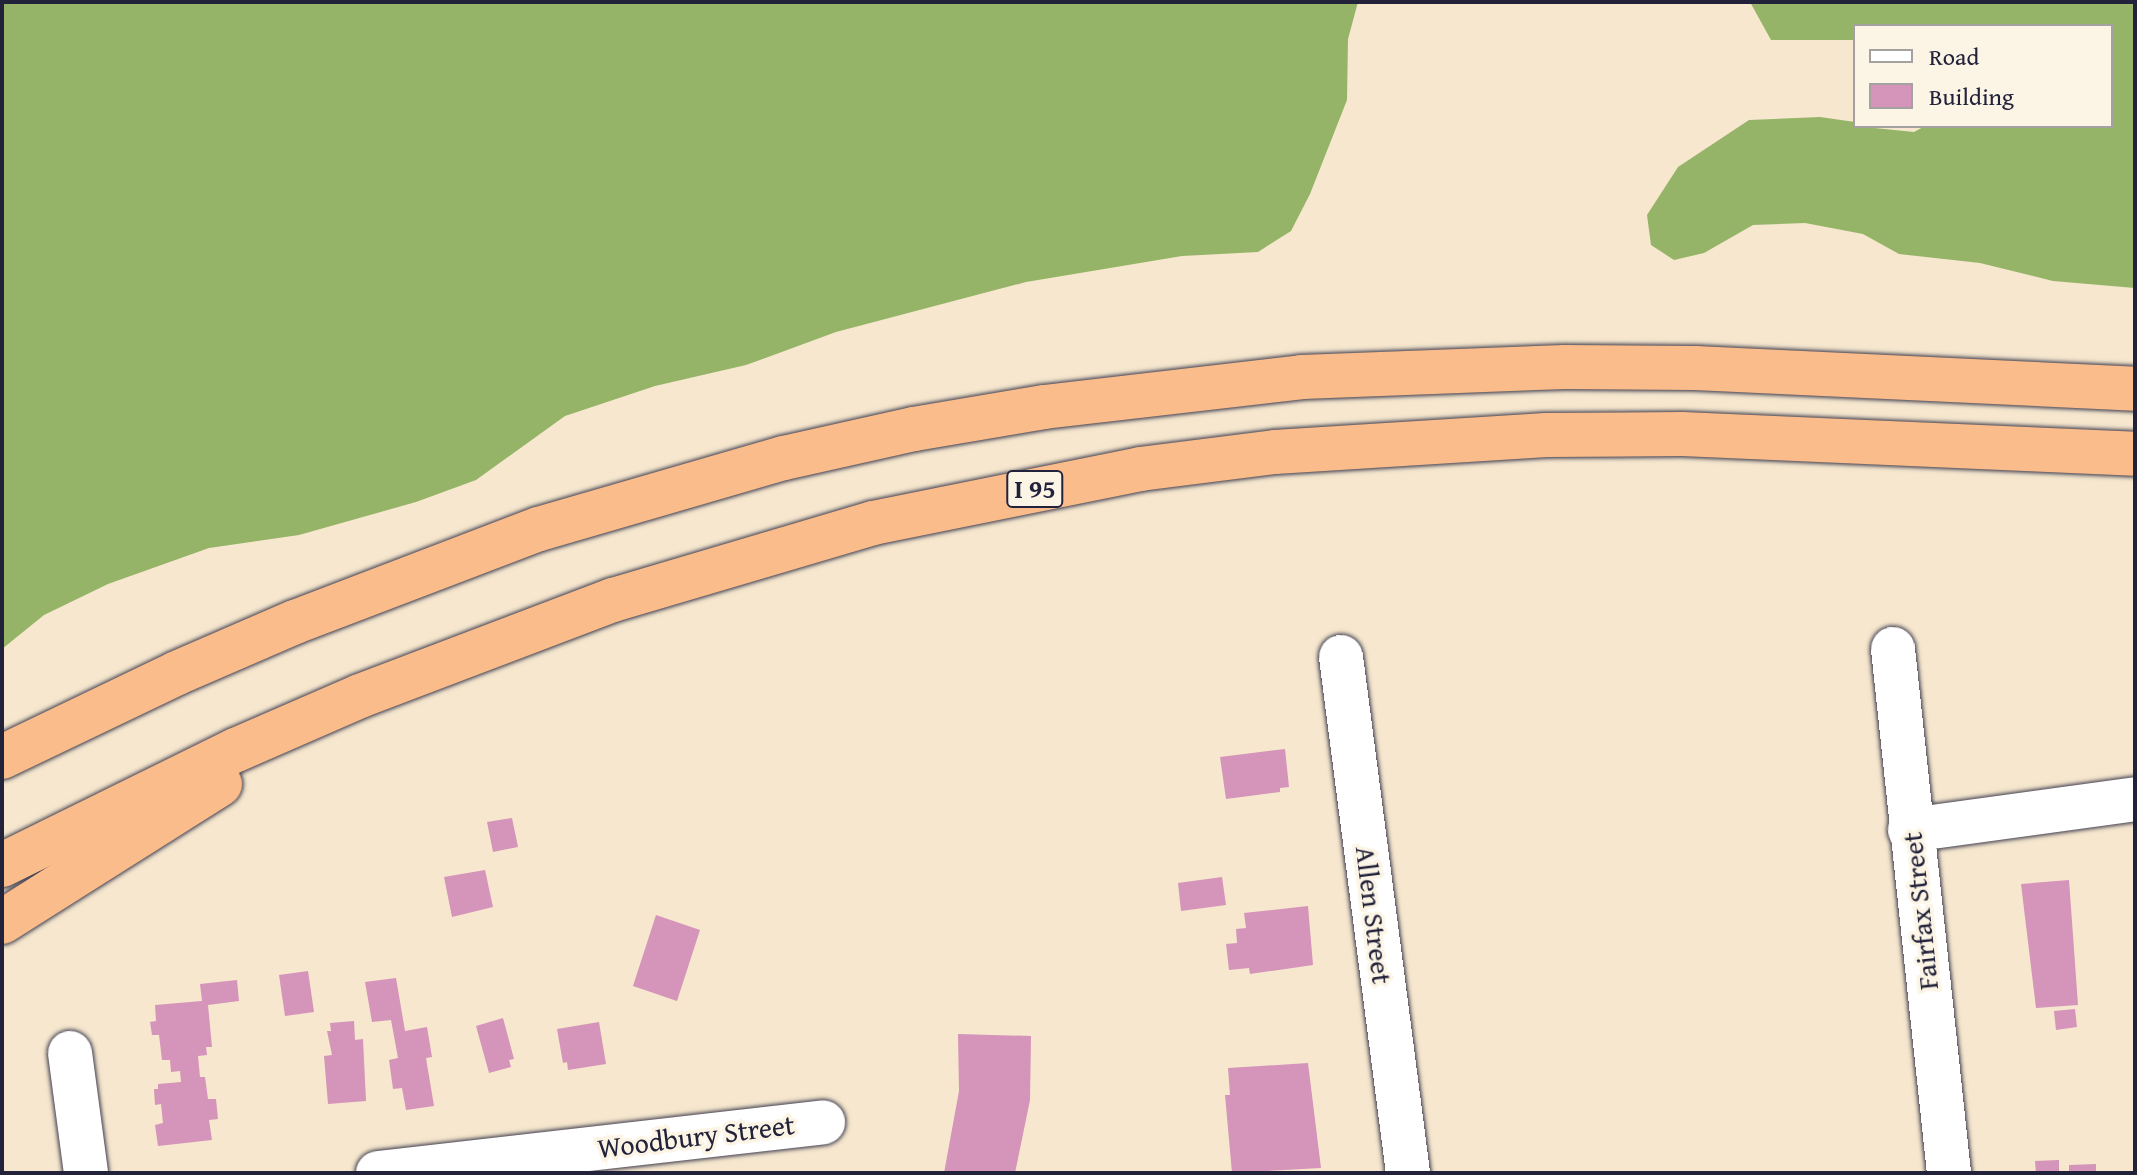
<!DOCTYPE html>
<html>
<head>
<meta charset="utf-8">
<style>
  body { margin:0 }
  #map { position:relative; width:2137px; height:1175px; overflow:hidden; background:#f6e7ce; font-family:"Gentium Book Plus",serif }
  div>[style] { position:absolute }
  [style*='--x'] { left:calc(var(--x)*1px); top:calc(var(--y)*1px); width:calc(var(--w)*1px); rotate:calc(var(--a)*1deg) }
  .forest>* { inset:0; background:#95b467 }
  .building>* { inset:0; background:#d594b9 }
  .roads { filter:drop-shadow(0 0 2px #424051) drop-shadow(0 0 2px #424051) }
  .minor>* { height:44px; margin:-22px; padding:0 22px; transform-origin:22px; border-radius:22px; background:#fff }
  .highway>* { height:44px; margin:-22px; padding:0 22px; transform-origin:22px; border-radius:22px; background:#fabc8b }
  span { translate:-50% -50%; white-space:nowrap; text-align:center; line-height:1.15; -webkit-text-stroke:7px #fcf5e5; paint-order:stroke }
  .shield-label span { padding:2px 6px; background:#fcf5e5; border:2px solid; border-radius:6px; -webkit-text-stroke-width:0 }
  .shield-label { font-size:26px; color:#22223b; font-weight:700 }
  .street-label { font-size:28px; color:#22223b }
  .frame { position:absolute; inset:0; border:4px solid #22223b; pointer-events:none }
  .legend { position:absolute; left:1853px; top:24px; width:260px; height:104px; box-sizing:border-box; background:#fcf5e5; border:2px solid #a5a1a1; margin:0; padding:10px 14px; list-style:none; font-size:24px; color:#22223b }
  .legend li { display:flex; align-items:center; gap:16px; height:40px }
  .legend b { width:40px; border:2px solid #a5a1a1 }
</style>
</head>
<body>
<div id="map">
  <div class="forest">
    <i style="clip-path:polygon(2px 2px,1358px 2px,1348px 39px,1347px 100px,1310px 194px,1291px 231px,1258px 252px,1182px 256px,1026px 282px,836px 332px,746px 365px,655px 386px,565px 416px,476px 480px,416px 502px,299px 535px,209px 548px,108px 584px,44px 615px,2px 649px)"></i>
    <i style="clip-path:polygon(1750px 2px,2135px 2px,2135px 288px,2053px 281px,1980px 263px,1899px 254px,1863px 234px,1805px 223px,1753px 225px,1704px 253px,1674px 260px,1651px 245px,1647px 215px,1678px 167px,1749px 120px,1820px 117px,1855px 122px,1855px 126px,1914px 132px,1925px 126px,2111px 126px,2111px 26px,1855px 26px,1855px 40px,1771px 40px)"></i>
  </div>
  <div class="building">
    <i style="clip-path:polygon(1285px 749px,1289px 787px,1280px 788px,1280px 792px,1226px 799px,1220px 757px)"></i>
    <i style="clip-path:polygon(512px 818px,518px 847px,493px 852px,487px 822px)"></i>
    <i style="clip-path:polygon(485px 870px,493px 907px,452px 917px,444px 877px)"></i>
    <i style="clip-path:polygon(1222px 877px,1226px 905px,1181px 911px,1178px 883px)"></i>
    <i style="clip-path:polygon(2069px 880px,2078px 1005px,2036px 1008px,2021px 884px)"></i>
    <i style="clip-path:polygon(1308px 906px,1313px 965px,1250px 974px,1249px 968px,1229px 970px,1226px 944px,1237px 943px,1236px 929px,1246px 928px,1244px 913px)"></i>
    <i style="clip-path:polygon(656px 915px,700px 930px,677px 1001px,633px 986px)"></i>
    <i style="clip-path:polygon(308px 971px,314px 1012px,285px 1016px,279px 975px)"></i>
    <i style="clip-path:polygon(396px 978px,405px 1031px,427px 1027px,432px 1057px,426px 1058px,434px 1106px,406px 1110px,402px 1088px,393px 1089px,389px 1060px,398px 1058px,391px 1020px,372px 1022px,365px 982px)"></i>
    <i style="clip-path:polygon(237px 980px,239px 1001px,208px 1005px,212px 1047px,206px 1047px,207px 1055px,198px 1056px,200px 1077px,205px 1077px,208px 1099px,216px 1099px,218px 1119px,209px 1120px,212px 1140px,158px 1146px,155px 1125px,163px 1123px,161px 1104px,155px 1105px,154px 1089px,158px 1089px,158px 1084px,181px 1082px,180px 1071px,171px 1072px,170px 1060px,162px 1060px,159px 1035px,152px 1035px,150px 1022px,156px 1021px,155px 1005px,202px 1001px,200px 984px)"></i>
    <i style="clip-path:polygon(2075px 1009px,2077px 1027px,2056px 1030px,2054px 1011px)"></i>
    <i style="clip-path:polygon(503px 1018px,514px 1059px,509px 1060px,511px 1067px,489px 1073px,476px 1026px)"></i>
    <i style="clip-path:polygon(354px 1021px,355px 1040px,363px 1039px,366px 1101px,328px 1104px,324px 1056px,332px 1055px,327px 1031px,331px 1031px,330px 1023px)"></i>
    <i style="clip-path:polygon(599px 1022px,606px 1064px,568px 1070px,567px 1062px,563px 1063px,557px 1029px)"></i>
    <i style="clip-path:polygon(958px 1034px,1031px 1036px,1030px 1100px,1015px 1173px,944px 1173px,959px 1091px)"></i>
    <i style="clip-path:polygon(1308px 1063px,1321px 1168px,1232px 1173px,1225px 1095px,1230px 1095px,1228px 1068px)"></i>
    <i style="clip-path:polygon(2059px 1160px,2059px 1173px,2036px 1173px,2035px 1161px)"></i>
    <i style="clip-path:polygon(2096px 1164px,2096px 1173px,2069px 1173px,2069px 1165px)"></i>
  </div>
  <div class="roads">
    <div class="minor">
      <i style="--x:1893;--y:649;--w:527;--a:83.9"></i>
      <i style="--x:1341;--y:657;--w:520;--a:82.6"></i>
      <i style="--x:1910;--y:830;--w:227;--a:-7.8"></i>
      <i style="--x:70;--y:1053;--w:121;--a:82.4"></i>
      <i style="--x:378;--y:1173;--w:448;--a:-6.5"></i>
    </div>
    <div class="highway">
      <i style="--x:2;--y:757;--w:194;--a:-25.6"></i>
      <i style="--x:177;--y:673;--w:129;--a:-23.4"></i>
      <i style="--x:295;--y:622;--w:261;--a:-20.9"></i>
      <i style="--x:539;--y:529;--w:255;--a:-16.2"></i>
      <i style="--x:784;--y:458;--w:133;--a:-12.6"></i>
      <i style="--x:914;--y:429;--w:132;--a:-9.6"></i>
      <i style="--x:1044;--y:407;--w:260;--a:-6.6"></i>
      <i style="--x:1302;--y:377;--w:263;--a:-2.2"></i>
      <i style="--x:1565;--y:367;--w:130;--a:0.4"></i>
      <i style="--x:1695;--y:368;--w:441;--a:2.7"></i>
      <i style="--x:2;--y:865;--w:261;--a:-26.2"></i>
      <i style="--x:236;--y:750;--w:135;--a:-23.5"></i>
      <i style="--x:360;--y:696;--w:271;--a:-20.8"></i>
      <i style="--x:613;--y:600;--w:271;--a:-16.5"></i>
      <i style="--x:873;--y:523;--w:272;--a:-11.4"></i>
      <i style="--x:1140;--y:469;--w:136;--a:-7.2"></i>
      <i style="--x:1275;--y:452;--w:272;--a:-3.6"></i>
      <i style="--x:1546;--y:435;--w:136;--a:-0.4"></i>
      <i style="--x:1682;--y:434;--w:453;--a:2.5"></i>
      <i style="--x:2;--y:922;--w:258;--a:-32.3"></i>
    </div>
  </div>
  <div class="shield-label">
    <span style="left:1035px;top:489px">I 95</span>
  </div>
  <div class="street-label">
    <span style="left:1920px;top:911px;rotate:-96deg">Fairfax Street</span>
    <span style="left:1374px;top:915px;rotate:83deg">Allen Street</span>
    <span style="left:696px;top:1136px;rotate:-7deg">Woodbury Street</span>
  </div>
  <div class="frame"></div>
  <ul class="legend">
  <li><b style="height:10px;background:#fff"></b>Road</li>
  <li><b style="height:22px;background:#d594b9"></b>Building</li>
  </ul>
</div>
</body>
</html>
